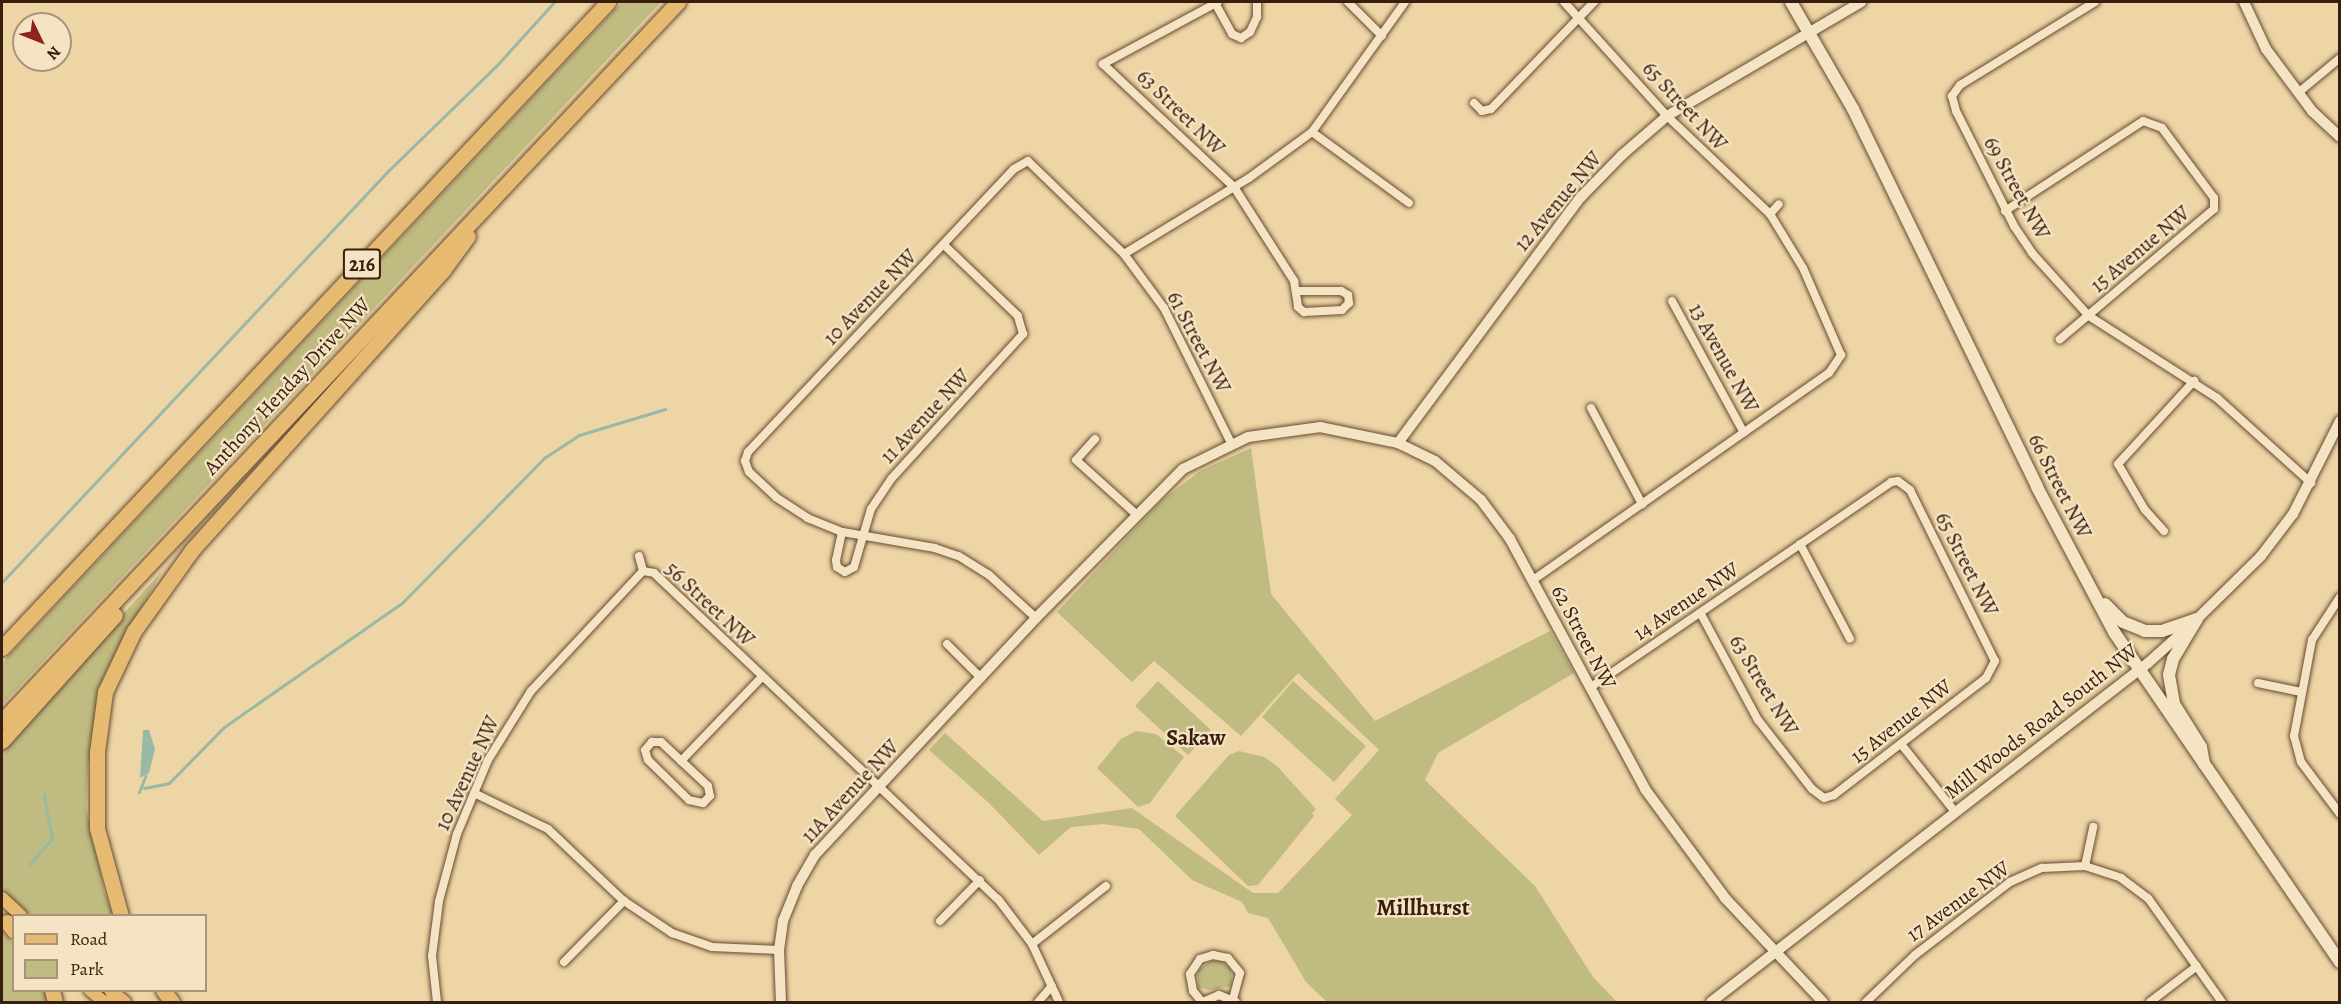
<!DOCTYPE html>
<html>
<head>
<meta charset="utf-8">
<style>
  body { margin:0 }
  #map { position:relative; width:2341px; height:1004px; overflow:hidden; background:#eed5a5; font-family:Alegreya,serif }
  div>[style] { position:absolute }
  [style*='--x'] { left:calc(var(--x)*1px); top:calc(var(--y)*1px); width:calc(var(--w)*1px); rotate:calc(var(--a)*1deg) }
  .green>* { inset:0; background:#c0bb81 }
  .water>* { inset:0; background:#99b9a6 }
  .stream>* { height:3px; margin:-1.5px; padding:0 1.5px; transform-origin:1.5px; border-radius:1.5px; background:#99b9a6 }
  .roads { filter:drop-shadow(0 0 2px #664b34) drop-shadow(0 0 2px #664b34) }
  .minor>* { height:8px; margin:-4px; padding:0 4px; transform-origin:4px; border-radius:4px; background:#f4e4c4 }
  .tertiary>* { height:10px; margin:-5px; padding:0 5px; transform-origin:5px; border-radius:5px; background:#f4e4c4 }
  .secondary>* { height:12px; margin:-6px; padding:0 6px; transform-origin:6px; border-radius:6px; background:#f4e4c4 }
  .primary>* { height:12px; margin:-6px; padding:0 6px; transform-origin:6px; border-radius:6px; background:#e7ba72 }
  .motorway>* { height:15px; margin:-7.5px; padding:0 7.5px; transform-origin:7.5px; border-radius:7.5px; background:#e7ba72 }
  span { translate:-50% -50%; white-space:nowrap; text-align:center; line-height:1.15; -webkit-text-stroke:4.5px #f4e4c4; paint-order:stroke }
  .shield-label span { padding:2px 4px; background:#f4e4c4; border:2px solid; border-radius:4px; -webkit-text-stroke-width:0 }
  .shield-label { font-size:20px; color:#391d0e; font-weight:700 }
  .street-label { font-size:21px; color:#391d0e }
  .neighbourhood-label { font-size:22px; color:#391d0e; font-weight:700 }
  .quarter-label { font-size:24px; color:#391d0e; font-weight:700 }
  .frame { position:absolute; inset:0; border:3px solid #391d0e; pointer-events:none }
  .legend { position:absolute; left:12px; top:914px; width:195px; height:78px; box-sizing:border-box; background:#f4e4c4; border:2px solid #a9947b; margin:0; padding:8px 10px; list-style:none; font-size:18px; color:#391d0e }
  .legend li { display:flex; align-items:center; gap:12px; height:30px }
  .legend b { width:30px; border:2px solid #a9947b }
  .north { position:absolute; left:12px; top:12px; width:60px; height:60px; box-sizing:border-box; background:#f4e4c4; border:2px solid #a9947b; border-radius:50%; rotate:133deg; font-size:16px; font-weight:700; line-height:24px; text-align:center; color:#391d0e }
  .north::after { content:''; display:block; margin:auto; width:21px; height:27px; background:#8f2418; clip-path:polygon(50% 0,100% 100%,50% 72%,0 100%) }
</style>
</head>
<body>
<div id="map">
  <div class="green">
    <i style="clip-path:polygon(622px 2px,661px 2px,2px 705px,2px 663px)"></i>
    <i style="clip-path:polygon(1251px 448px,1271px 594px,1375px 721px,1550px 631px,1574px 673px,1438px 753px,1425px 780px,1535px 886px,1593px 977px,1617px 1002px,1327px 1002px,1306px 982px,1268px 918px,1248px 913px,1242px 902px,1192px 880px,1139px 829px,1103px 824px,1071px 827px,1039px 855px,989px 803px,929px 750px,945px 733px,1043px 821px,1132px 808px,1253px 893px,1278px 893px,1352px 815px,1335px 799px,1379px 750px,1298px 673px,1241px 736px,1154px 661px,1132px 682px,1057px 612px,1161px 501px,1200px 471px)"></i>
    <i style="clip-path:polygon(162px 571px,113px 660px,88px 765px,86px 808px,105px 894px,115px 915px,29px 915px,2px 891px,2px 749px)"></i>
    <i style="clip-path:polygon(1158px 681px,1211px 730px,1188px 755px,1135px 706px)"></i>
    <i style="clip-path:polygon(1293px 681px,1366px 746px,1334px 782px,1262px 717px)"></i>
    <i style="clip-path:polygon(1136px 731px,1156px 734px,1184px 757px,1150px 803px,1138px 807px,1097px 768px,1121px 739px)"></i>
    <i style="clip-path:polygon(1239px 751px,1264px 757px,1277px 766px,1316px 809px,1312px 813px,1314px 816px,1258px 885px,1248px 886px,1175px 816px,1229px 755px)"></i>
    <i style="clip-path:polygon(2px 932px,13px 943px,14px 990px,46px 991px,48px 1002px,2px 1002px)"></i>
    <i style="clip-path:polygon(1211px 961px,1220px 961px,1231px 969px,1232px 986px,1209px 990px,1198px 987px,1198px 970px)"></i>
  </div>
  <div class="water">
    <i style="clip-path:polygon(143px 730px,149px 730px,155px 749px,149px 773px,140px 778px)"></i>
  </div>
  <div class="stream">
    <i style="--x:2;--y:582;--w:564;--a:-46.8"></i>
    <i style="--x:388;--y:171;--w:153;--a:-44.2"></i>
    <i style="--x:498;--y:64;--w:84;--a:-47.9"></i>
    <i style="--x:144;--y:788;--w:25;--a:-11"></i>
    <i style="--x:169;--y:783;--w:78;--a:-45.5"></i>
    <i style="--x:224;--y:727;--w:218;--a:-34.9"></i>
    <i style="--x:403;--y:602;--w:202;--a:-45.6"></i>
    <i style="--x:544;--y:458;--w:42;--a:-33.3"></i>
    <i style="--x:579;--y:435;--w:90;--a:-16.8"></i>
    <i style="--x:139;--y:792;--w:18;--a:-68"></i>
    <i style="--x:30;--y:864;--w:33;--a:-49"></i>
    <i style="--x:52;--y:839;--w:45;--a:-100.3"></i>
  </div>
  <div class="roads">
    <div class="minor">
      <i style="--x:1218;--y:2;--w:131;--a:151.7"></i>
      <i style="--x:1103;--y:64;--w:180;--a:43.2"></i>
      <i style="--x:1234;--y:187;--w:112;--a:57.4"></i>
      <i style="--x:1294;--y:281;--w:26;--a:81"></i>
      <i style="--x:1298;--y:307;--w:8;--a:40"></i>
      <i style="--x:1304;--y:312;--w:38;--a:-3"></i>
      <i style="--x:1342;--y:310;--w:10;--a:-45"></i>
      <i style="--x:1349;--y:303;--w:8;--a:-97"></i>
      <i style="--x:1348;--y:295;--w:8;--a:-150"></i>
      <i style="--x:1341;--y:291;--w:44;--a:180"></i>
      <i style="--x:1348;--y:2;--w:48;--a:45"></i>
      <i style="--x:2095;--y:2;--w:158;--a:148.4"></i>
      <i style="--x:1960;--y:85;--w:14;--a:126"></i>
      <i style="--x:1952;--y:96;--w:16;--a:75"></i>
      <i style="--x:1956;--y:111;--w:129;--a:63.2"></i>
      <i style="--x:2014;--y:226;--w:32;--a:56"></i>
      <i style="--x:2032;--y:253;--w:85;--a:47.9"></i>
      <i style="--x:2089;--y:316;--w:152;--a:32.6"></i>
      <i style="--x:2217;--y:398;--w:127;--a:42.1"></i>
      <i style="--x:1215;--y:3;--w:35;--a:61"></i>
      <i style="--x:1232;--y:34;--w:10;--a:24"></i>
      <i style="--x:1241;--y:38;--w:11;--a:-34"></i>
      <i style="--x:1250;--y:32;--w:17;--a:-65"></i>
      <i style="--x:1257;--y:17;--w:15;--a:-90"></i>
      <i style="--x:2298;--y:93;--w:55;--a:-39.8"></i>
      <i style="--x:1474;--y:103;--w:11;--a:45"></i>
      <i style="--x:1482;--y:111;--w:9;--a:-13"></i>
      <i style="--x:1491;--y:109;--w:149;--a:-46.1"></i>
      <i style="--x:1312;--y:132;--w:120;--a:36.2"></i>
      <i style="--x:2005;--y:211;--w:165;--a:-33.1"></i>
      <i style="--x:2143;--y:121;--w:20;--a:20"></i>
      <i style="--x:2162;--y:128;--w:87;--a:53.4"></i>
      <i style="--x:2214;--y:198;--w:11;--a:90"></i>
      <i style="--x:2214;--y:209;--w:202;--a:139.8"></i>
      <i style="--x:1770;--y:214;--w:13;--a:-48"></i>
      <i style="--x:1124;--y:254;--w:146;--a:-31.3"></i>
      <i style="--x:1249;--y:178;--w:78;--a:-36.1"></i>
      <i style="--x:1312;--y:132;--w:160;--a:-54.4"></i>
      <i style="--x:1672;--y:301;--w:150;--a:61.4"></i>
      <i style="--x:1591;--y:408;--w:109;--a:62"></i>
      <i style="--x:1095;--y:439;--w:28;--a:132"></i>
      <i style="--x:1076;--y:460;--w:81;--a:42"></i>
      <i style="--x:2164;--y:531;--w:28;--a:-132"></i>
      <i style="--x:2145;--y:510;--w:53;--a:-120.4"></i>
      <i style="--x:2118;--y:464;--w:113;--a:-47.5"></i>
      <i style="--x:842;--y:532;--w:29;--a:102"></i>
      <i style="--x:836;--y:560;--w:7;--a:82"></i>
      <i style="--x:837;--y:567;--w:9;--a:32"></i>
      <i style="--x:845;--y:572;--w:10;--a:-29"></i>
      <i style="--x:854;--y:567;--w:60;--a:-73.7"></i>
      <i style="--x:871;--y:509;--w:37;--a:-56"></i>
      <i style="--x:892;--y:478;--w:195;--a:-47.7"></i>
      <i style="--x:1023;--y:334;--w:19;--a:-106"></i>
      <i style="--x:1018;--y:316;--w:103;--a:-136.2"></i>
      <i style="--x:1800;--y:544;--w:107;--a:62.2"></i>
      <i style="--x:639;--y:556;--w:16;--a:75"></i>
      <i style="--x:643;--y:571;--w:11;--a:10"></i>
      <i style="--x:654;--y:573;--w:474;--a:43.5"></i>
      <i style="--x:998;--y:899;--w:56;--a:52.9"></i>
      <i style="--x:1032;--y:944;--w:64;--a:65"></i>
      <i style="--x:1533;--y:580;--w:361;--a:-35"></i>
      <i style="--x:1829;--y:373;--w:22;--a:-56"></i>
      <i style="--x:1841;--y:355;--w:95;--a:-113.6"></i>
      <i style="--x:1803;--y:268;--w:63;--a:-121.4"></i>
      <i style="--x:1770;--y:214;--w:142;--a:-136.4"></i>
      <i style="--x:1667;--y:116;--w:154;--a:-132.1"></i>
      <i style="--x:2340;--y:597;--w:51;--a:123.1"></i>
      <i style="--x:2312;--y:640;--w:98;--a:100.6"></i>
      <i style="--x:2294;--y:736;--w:27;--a:75"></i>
      <i style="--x:2301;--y:762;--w:65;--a:53.1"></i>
      <i style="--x:1036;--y:618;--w:64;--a:-137.5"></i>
      <i style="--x:989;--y:575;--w:36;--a:-148"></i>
      <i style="--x:958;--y:556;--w:24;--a:-161"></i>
      <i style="--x:935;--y:548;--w:94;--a:-170.2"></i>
      <i style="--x:842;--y:532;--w:37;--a:-158"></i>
      <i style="--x:808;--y:518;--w:38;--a:-147"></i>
      <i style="--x:776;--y:497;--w:37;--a:-137"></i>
      <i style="--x:749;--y:472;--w:12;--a:-110"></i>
      <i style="--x:745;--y:461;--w:9;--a:-72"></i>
      <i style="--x:748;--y:452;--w:388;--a:-46.8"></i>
      <i style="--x:1014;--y:169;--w:16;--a:-30"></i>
      <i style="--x:1028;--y:161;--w:134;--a:44.1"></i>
      <i style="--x:1124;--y:254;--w:67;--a:53.5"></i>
      <i style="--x:1164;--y:308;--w:151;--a:63.6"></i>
      <i style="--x:947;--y:644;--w:48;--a:45"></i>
      <i style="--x:2258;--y:683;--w:44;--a:11.8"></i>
      <i style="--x:1591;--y:687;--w:363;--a:-34.3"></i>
      <i style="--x:1891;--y:482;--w:7;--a:-8"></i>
      <i style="--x:1898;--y:481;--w:15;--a:37"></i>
      <i style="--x:1910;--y:490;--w:191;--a:63.6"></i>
      <i style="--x:1995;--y:661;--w:19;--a:118"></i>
      <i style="--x:1986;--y:678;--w:192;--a:142.4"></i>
      <i style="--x:1834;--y:795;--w:10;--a:163"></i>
      <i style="--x:1824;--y:798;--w:15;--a:-143"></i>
      <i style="--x:1812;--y:789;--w:88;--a:-128"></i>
      <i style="--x:1758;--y:720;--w:120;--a:-118.3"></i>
      <i style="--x:652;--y:742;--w:9;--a:0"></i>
      <i style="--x:661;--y:742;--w:64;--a:43.1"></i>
      <i style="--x:708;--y:786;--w:10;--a:79"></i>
      <i style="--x:710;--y:796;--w:10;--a:135"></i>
      <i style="--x:703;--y:803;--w:14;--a:-168"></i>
      <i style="--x:689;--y:800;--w:57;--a:-135.7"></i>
      <i style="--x:648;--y:760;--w:10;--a:-107"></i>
      <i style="--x:645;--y:750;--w:11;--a:-49"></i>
      <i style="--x:1901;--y:744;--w:87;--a:51.5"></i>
      <i style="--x:681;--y:761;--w:115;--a:-46.1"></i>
      <i style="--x:474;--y:793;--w:82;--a:25.9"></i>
      <i style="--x:548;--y:829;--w:105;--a:43.5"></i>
      <i style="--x:624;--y:901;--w:58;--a:33.7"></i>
      <i style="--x:672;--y:933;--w:42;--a:19.3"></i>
      <i style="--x:712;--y:947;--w:67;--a:2.6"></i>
      <i style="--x:2085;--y:866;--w:38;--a:18"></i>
      <i style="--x:2121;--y:878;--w:34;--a:37"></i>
      <i style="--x:2148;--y:898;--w:128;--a:54.6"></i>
      <i style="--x:940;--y:921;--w:57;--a:-45.7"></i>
      <i style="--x:1032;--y:944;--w:94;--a:-38.1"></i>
      <i style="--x:564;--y:962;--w:86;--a:-45.5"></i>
      <i style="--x:437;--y:1002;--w:46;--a:-96.2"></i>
      <i style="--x:432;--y:956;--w:55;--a:-82.7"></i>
      <i style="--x:439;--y:901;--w:69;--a:-75"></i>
      <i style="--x:457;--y:834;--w:80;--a:-67.3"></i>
      <i style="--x:488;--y:760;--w:81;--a:-58.1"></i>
      <i style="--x:531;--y:691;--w:164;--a:-47"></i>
      <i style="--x:1038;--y:1002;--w:21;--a:-49"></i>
      <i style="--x:1202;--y:1002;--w:14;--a:-129"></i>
      <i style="--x:1193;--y:991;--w:17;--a:-100"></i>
      <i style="--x:1190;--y:974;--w:18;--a:-56"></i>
      <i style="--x:1200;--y:959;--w:14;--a:-17"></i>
      <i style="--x:1213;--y:955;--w:15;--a:11"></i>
      <i style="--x:1228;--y:958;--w:19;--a:51"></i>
      <i style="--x:1240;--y:973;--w:27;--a:105"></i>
      <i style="--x:1203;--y:1002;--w:17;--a:-24"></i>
      <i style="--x:1219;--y:995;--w:18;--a:22"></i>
      <i style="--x:1866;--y:1002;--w:68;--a:-43.8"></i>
      <i style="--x:1915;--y:955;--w:120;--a:-37.5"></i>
      <i style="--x:2010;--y:882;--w:35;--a:-24"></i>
      <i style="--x:2042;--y:868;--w:43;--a:-2.7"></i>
      <i style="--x:2085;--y:866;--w:40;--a:-78"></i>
      <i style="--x:2150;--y:1002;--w:59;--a:-37.5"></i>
    </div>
    <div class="tertiary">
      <i style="--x:2244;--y:2;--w:52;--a:64.9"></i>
      <i style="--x:2266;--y:49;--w:77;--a:53.4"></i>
      <i style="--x:2312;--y:111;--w:38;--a:43"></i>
      <i style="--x:1398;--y:443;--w:307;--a:-53.4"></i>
      <i style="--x:1581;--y:197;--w:59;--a:-45.7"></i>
      <i style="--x:1622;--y:155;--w:60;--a:-40.9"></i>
      <i style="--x:1667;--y:116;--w:225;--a:-30.4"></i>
      <i style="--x:781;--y:1002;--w:52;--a:-92.2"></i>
      <i style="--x:779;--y:950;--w:29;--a:-82"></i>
      <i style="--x:783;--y:921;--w:38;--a:-68"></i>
      <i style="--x:797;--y:886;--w:36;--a:-60"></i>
      <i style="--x:815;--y:855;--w:324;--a:-47"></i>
      <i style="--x:1036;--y:618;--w:209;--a:-45.4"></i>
      <i style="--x:1183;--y:469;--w:72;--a:-26.2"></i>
      <i style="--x:1248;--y:437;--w:73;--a:-7.9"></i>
      <i style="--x:1320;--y:427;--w:80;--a:11.6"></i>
      <i style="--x:1398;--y:443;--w:41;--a:25.9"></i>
      <i style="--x:1435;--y:461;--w:60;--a:40.3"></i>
      <i style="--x:1481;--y:500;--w:49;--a:53.4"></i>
      <i style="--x:1510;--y:539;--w:284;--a:61.6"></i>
      <i style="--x:1645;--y:789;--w:135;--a:53.7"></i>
      <i style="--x:1725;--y:898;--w:143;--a:46.7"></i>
      <i style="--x:1711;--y:1002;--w:553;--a:-37.8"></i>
      <i style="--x:2148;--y:663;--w:66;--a:-41.9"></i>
      <i style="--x:2197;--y:619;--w:90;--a:-44.5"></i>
      <i style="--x:2261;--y:556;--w:53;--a:-52.7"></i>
      <i style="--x:2293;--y:514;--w:104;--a:-63.2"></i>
    </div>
    <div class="secondary">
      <i style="--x:1791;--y:2;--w:124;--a:59.9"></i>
      <i style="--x:1853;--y:109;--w:420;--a:64"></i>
      <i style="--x:2037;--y:487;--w:164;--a:62"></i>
      <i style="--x:2114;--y:632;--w:400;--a:55.6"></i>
      <i style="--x:2105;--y:604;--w:25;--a:45"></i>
      <i style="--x:2123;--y:622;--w:24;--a:22"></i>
      <i style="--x:2145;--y:631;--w:17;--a:0"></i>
      <i style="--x:2162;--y:631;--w:37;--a:-19"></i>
      <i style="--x:2197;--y:619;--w:47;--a:121"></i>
      <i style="--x:2173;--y:659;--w:16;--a:104"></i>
      <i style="--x:2169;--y:675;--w:29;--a:80"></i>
      <i style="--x:2174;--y:704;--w:51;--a:57.9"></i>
      <i style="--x:2201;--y:747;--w:17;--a:80"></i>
    </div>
    <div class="primary">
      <i style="--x:2;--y:898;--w:26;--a:43"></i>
      <i style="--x:90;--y:990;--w:18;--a:41"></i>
      <i style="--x:110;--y:990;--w:19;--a:39"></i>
    </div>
    <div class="motorway">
      <i style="--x:2;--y:648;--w:886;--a:-46.83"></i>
      <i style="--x:2;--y:721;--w:987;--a:-46.77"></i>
      <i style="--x:2;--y:741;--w:169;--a:-48.1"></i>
      <i style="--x:121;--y:916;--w:91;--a:-105.3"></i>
      <i style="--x:97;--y:828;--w:76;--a:-90"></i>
      <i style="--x:97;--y:752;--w:61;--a:-82.4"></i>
      <i style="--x:105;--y:692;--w:68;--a:-64.6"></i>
      <i style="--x:134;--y:631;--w:100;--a:-54.4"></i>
      <i style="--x:192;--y:550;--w:376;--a:-48.1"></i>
      <i style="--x:443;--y:270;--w:42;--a:-53.7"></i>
      <i style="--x:7;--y:922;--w:11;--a:52"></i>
      <i style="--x:52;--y:990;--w:12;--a:76"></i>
      <i style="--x:163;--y:990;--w:15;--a:53"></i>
      <i style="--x:111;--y:1002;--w:9;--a:-69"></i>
    </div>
  </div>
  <div class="shield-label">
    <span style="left:362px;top:264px">216</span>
  </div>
  <div class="street-label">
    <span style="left:1685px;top:106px;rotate:47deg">65 Street NW</span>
    <span style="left:1181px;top:112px;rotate:44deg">63 Street NW</span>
    <span style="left:2017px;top:188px;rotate:61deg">69 Street NW</span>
    <span style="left:1558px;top:201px;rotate:-50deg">12 Avenue NW</span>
    <span style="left:2140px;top:249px;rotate:-40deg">15 Avenue NW</span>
    <span style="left:870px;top:297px;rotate:-46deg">10 Avenue NW</span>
    <span style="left:1199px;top:342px;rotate:62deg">61 Street NW</span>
    <span style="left:1724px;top:358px;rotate:61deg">13 Avenue NW</span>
    <span style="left:287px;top:386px;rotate:-47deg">Anthony Henday Drive NW</span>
    <span style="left:925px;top:416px;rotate:-47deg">11 Avenue NW</span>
    <span style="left:2060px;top:486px;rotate:63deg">66 Street NW</span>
    <span style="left:1967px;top:564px;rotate:63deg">65 Street NW</span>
    <span style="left:1686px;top:601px;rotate:-34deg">14 Avenue NW</span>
    <span style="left:710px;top:604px;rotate:43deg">56 Street NW</span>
    <span style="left:1584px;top:637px;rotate:62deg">62 Street NW</span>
    <span style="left:1764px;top:685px;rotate:59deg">63 Street NW</span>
    <span style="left:1901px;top:721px;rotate:-38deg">15 Avenue NW</span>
    <span style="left:2041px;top:721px;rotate:-38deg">Mill Woods Road South NW</span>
    <span style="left:467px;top:773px;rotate:-65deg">10 Avenue NW</span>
    <span style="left:850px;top:791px;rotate:-47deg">11A Avenue NW</span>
    <span style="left:1958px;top:901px;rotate:-36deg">17 Avenue NW</span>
  </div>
  <div class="neighbourhood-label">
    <span style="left:1196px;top:739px">Sakaw</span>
  </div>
  <div class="quarter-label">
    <span style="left:1423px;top:908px">Millhurst</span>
  </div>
  <div class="frame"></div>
  <ul class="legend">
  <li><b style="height:8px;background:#e7ba72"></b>Road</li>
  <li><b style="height:16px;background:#c0bb81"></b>Park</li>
  </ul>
  <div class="north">N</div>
</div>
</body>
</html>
